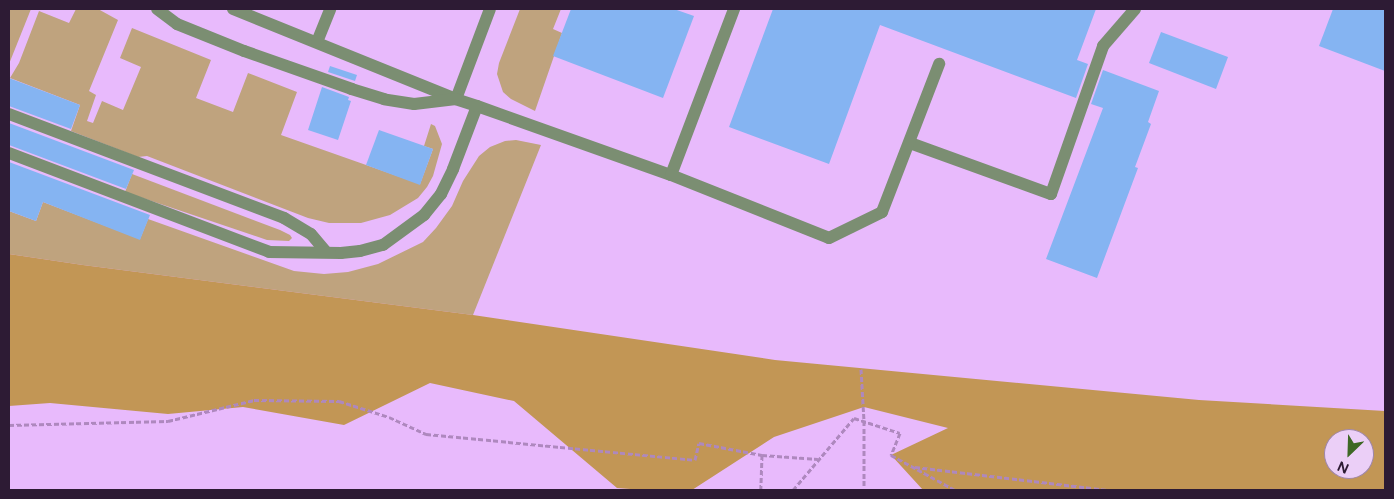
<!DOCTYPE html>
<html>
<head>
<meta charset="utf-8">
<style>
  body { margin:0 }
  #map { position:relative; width:1394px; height:499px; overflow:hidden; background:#e8bafc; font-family:Figtree,sans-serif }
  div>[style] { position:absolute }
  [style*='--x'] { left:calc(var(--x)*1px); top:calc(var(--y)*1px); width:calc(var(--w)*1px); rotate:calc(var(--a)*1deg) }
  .green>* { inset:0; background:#bfa37e }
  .forest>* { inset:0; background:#c29655 }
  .building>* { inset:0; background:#85b4f2 }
  .path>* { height:3px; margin-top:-1.5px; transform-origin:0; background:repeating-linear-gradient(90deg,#ae88be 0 5px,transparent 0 7.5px) }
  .service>* { height:12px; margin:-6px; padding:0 6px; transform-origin:6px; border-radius:6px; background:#7b8e72 }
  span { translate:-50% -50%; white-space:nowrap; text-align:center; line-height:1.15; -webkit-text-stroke:5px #ebcff7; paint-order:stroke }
  .frame { position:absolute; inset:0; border:10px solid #2d1b34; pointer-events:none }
  .north { position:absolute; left:1324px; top:429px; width:50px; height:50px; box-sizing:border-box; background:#ebcff7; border:1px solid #9f87a9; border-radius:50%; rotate:204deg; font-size:14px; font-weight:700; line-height:20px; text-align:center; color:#2d1b34 }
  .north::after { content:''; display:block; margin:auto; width:18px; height:22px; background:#3e6825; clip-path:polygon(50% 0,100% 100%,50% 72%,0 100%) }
</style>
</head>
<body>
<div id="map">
  <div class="green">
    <i style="clip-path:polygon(9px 9px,31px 9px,9px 64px)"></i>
    <i style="clip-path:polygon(76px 9px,98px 9px,118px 20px,89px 91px,96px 95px,87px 121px,93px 123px,102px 101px,123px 110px,141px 67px,120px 58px,132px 28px,211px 60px,196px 98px,233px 112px,248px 73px,297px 92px,281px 135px,420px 184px,433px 149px,424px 146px,431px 124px,435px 126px,442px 144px,433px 176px,427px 187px,418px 198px,390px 215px,361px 223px,329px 223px,308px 218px,147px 156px,138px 157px,71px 131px,80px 105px,10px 78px,19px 63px,39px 11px,69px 23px)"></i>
    <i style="clip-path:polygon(520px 9px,561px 9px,553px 29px,562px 33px,535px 111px,511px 99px,503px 92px,497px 74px,499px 63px)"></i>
    <i style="clip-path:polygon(516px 140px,541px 145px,473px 315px,83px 265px,9px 254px,9px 211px,36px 221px,43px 202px,140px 239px,148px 219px,294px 271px,324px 274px,348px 272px,378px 264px,423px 242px,436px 228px,452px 206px,463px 181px,479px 156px,490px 147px,505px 141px)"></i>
    <i style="clip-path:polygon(132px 174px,280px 230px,290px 235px,292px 238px,289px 241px,267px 240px,125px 192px)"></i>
  </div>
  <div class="forest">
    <i style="clip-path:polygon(evenodd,9px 254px,83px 265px,473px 315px,775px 360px,1199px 400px,1385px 411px,1385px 490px,923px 490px,891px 455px,948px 428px,864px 407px,774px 437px,692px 490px,643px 490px,617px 488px,514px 401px,430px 383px,344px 425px,243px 407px,168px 414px,50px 403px,9px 406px,9px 254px,1334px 439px,1364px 439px,1364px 469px,1334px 469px,1334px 439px)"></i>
  </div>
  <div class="building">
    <i style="clip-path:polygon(571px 9px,674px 9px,694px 16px,663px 98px,553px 56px)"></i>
    <i style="clip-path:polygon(773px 9px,1096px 9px,1077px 60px,1088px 64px,1076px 98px,880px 25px,829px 164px,729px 127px)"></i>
    <i style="clip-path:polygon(1333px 9px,1385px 9px,1385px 71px,1319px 46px)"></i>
    <i style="clip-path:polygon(1161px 32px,1228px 57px,1216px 89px,1149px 63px)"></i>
    <i style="clip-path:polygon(330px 66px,357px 75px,355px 81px,328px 72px)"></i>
    <i style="clip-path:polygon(1103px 70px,1159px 91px,1148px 122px,1151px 124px,1135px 167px,1138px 168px,1097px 278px,1046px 259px,1103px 108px,1091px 104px)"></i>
    <i style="clip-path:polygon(9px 78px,80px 105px,71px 129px,9px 106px)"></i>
    <i style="clip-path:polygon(322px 87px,349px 97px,348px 100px,351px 101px,338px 140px,308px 130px)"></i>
    <i style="clip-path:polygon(9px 123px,134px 170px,126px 189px,9px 145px)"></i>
    <i style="clip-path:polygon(379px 130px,433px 149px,420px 185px,366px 165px)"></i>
    <i style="clip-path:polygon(9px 162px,150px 215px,140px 240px,43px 202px,36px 221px,9px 211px)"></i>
  </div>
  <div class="path">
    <i style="--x:861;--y:369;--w:52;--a:86.7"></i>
    <i style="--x:864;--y:421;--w:69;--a:90"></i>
    <i style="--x:9;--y:425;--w:159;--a:-1.4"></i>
    <i style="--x:168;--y:421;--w:89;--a:-13.7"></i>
    <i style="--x:254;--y:400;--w:85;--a:0.7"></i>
    <i style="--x:339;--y:401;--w:52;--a:17.7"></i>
    <i style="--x:389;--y:417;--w:41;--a:24.7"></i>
    <i style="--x:426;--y:434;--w:270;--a:5.5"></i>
    <i style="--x:695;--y:460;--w:17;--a:-77"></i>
    <i style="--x:699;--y:443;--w:64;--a:10.8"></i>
    <i style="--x:762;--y:455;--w:35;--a:92"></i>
    <i style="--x:762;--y:455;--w:56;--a:4.1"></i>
    <i style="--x:915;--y:467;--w:194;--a:6.8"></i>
    <i style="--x:793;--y:490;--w:94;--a:-49.7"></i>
    <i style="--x:854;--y:418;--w:48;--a:18.1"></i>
    <i style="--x:900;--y:433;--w:24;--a:112"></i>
    <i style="--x:891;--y:455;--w:73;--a:28.7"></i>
  </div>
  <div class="service">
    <i style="--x:233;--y:9;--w:240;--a:22"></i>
    <i style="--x:456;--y:99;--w:96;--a:-69.3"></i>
    <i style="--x:317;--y:42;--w:35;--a:-68"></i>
    <i style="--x:477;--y:106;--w:206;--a:19.6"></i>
    <i style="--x:671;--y:175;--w:178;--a:-69.2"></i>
    <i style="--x:9;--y:114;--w:294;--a:20.7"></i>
    <i style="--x:284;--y:218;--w:31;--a:31"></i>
    <i style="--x:311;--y:234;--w:23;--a:50"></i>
    <i style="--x:910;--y:143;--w:150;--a:19.9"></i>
    <i style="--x:1051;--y:194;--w:157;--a:-70.6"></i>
    <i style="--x:1103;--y:46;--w:49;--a:-49.1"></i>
    <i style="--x:9;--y:153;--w:278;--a:20.8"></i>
    <i style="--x:269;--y:252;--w:72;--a:0.8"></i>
    <i style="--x:341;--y:253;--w:19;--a:-6"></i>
    <i style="--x:360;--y:251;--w:24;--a:-15"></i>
    <i style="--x:383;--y:245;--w:51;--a:-36.2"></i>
    <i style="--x:424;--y:215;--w:27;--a:-51"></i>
    <i style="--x:441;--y:194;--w:28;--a:-64"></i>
    <i style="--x:453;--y:169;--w:67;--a:-69.1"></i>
    <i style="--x:477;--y:106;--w:22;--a:-162"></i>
    <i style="--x:456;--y:99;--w:42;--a:173.2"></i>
    <i style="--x:414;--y:104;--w:30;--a:-171"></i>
    <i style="--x:384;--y:99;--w:34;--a:-163"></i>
    <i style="--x:352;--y:89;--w:114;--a:-160.6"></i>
    <i style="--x:244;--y:51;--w:72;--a:-158.1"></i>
    <i style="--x:177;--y:24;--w:25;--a:-143"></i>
    <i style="--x:671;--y:175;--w:170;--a:21.7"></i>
    <i style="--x:829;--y:238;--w:59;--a:-26.1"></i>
    <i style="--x:882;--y:212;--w:159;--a:-68.9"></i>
  </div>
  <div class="frame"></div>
  <div class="north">N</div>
</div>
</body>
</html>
